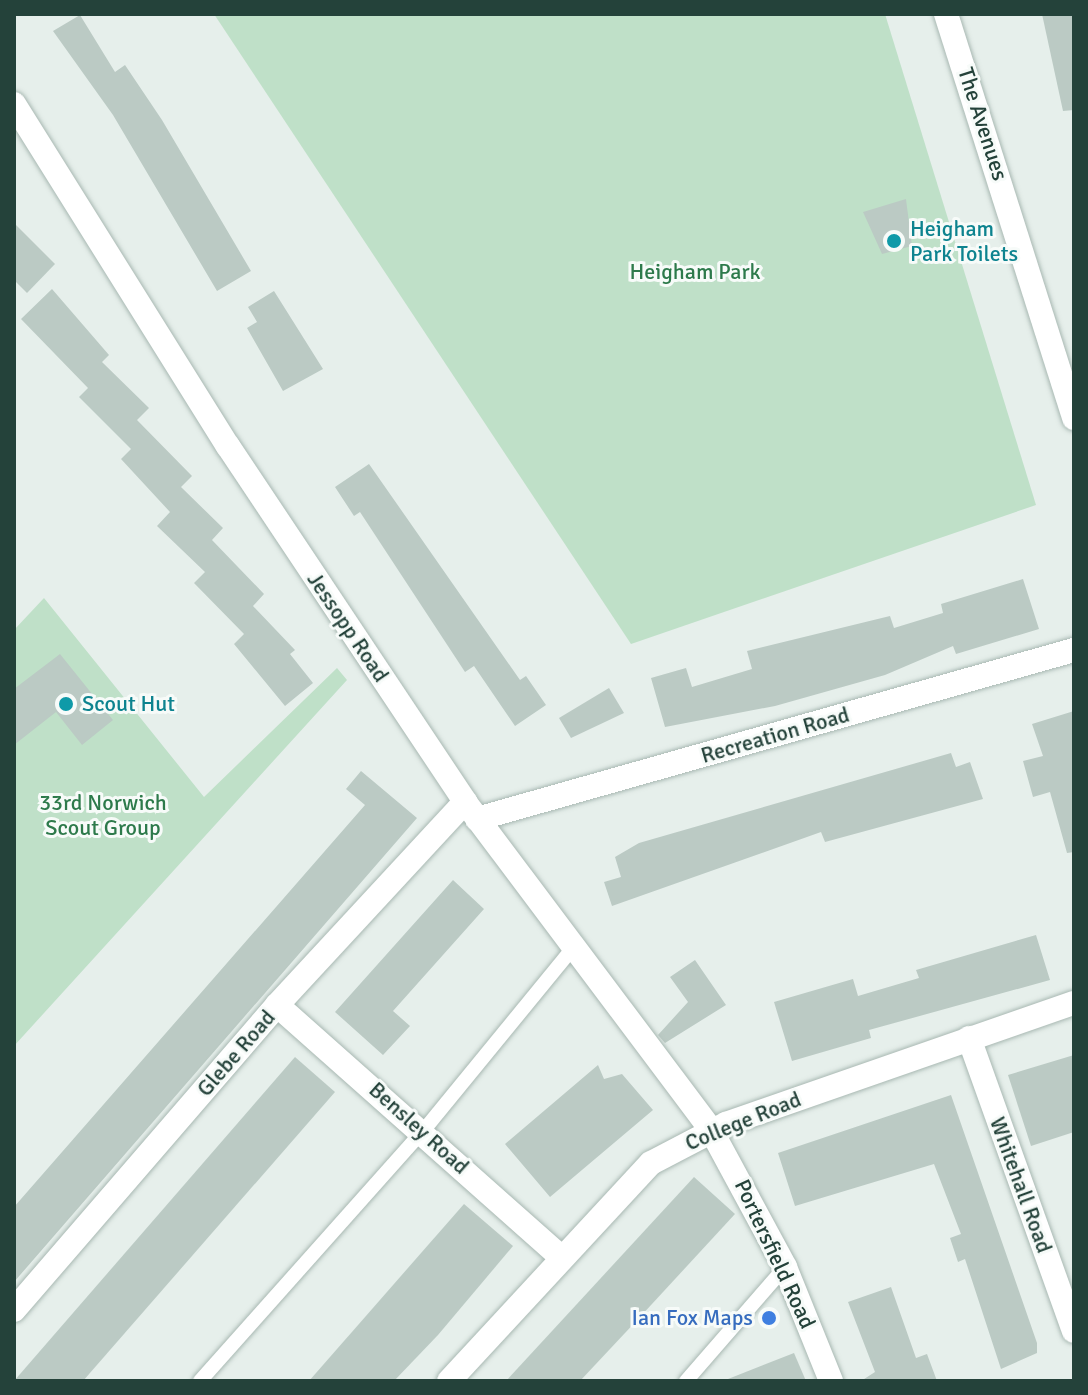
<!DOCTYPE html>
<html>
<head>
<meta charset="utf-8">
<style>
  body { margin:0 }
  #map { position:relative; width:1088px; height:1395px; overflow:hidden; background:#e6efeb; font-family:Signika,sans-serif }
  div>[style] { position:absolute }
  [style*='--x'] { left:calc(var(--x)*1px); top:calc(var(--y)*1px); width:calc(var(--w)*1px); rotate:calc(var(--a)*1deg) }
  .green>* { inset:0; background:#bfe0c8 }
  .building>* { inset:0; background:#bbcac4 }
  .roads { filter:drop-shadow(0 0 2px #a8b8b2) drop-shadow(0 0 2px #a8b8b2) }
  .service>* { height:14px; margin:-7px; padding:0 7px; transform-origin:7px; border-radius:7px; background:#fff }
  .minor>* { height:24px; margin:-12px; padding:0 12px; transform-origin:12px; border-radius:12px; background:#fff }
  .dots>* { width:22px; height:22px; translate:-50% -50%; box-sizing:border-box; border:4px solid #f7fbf9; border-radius:50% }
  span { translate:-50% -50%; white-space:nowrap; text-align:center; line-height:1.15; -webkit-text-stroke:6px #f7fbf9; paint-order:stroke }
  .street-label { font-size:22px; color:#24423a }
  .culture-label { font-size:22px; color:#0d838f }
  .left { translate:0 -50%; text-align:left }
  .park-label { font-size:22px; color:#2d7a4b }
  .shop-label { font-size:22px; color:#366cbe }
  .right { translate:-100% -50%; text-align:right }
  .frame { position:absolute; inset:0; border:16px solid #24423a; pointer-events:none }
</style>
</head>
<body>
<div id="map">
  <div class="green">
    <i style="clip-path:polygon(214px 14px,885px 14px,1036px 505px,631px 644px)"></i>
    <i style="clip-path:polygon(44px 598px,204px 797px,337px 668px,347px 680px,14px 1046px,14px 630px)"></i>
  </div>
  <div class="building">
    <i style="clip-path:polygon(1042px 14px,1074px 14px,1074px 110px,1063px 111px)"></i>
    <i style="clip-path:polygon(80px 15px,115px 72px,125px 65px,162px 120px,251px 271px,217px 291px,113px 115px,53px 31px)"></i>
    <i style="clip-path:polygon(906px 199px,912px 246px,882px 254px,863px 212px)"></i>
    <i style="clip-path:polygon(14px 223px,55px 264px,27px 293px,14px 280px)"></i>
    <i style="clip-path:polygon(52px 289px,109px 355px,102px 362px,149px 408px,137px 420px,192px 476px,181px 487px,223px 528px,212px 540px,264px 594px,253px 606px,295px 650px,290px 654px,313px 683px,285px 706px,234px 644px,244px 634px,194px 583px,205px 572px,157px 526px,170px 512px,121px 459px,131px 449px,79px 397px,88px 388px,21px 319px)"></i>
    <i style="clip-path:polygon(274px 291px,323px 369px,283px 391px,247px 328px,257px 322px,248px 307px)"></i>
    <i style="clip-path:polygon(369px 464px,520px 680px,526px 676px,546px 705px,515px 726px,474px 666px,465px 672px,360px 512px,354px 516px,335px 487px)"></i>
    <i style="clip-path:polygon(1023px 579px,1039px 629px,956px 654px,953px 646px,885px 675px,775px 706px,665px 727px,651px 678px,686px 668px,692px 687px,752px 669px,747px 651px,890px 616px,894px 628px,943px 613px,941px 604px)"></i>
    <i style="clip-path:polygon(60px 654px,113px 720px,82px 745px,56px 712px,14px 745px,14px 689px)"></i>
    <i style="clip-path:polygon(609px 688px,624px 713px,571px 738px,559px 718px)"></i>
    <i style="clip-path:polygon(1074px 711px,1074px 852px,1067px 853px,1050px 792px,1033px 797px,1023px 761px,1043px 756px,1032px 724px)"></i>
    <i style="clip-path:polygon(951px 753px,956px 767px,970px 762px,983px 799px,825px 842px,821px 832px,612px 906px,604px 882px,621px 877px,615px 857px,639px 843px)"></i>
    <i style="clip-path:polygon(361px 771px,417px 818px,14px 1282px,14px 1207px,365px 805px,346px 789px)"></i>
    <i style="clip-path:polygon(453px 880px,484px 909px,393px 1011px,410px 1026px,383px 1055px,335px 1012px)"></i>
    <i style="clip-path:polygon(1036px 935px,1050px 980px,869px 1030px,871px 1038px,792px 1061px,774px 1002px,853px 979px,858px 996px,919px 978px,916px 970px)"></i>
    <i style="clip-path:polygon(695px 960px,726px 1005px,665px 1043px,658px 1035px,688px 1002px,670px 977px)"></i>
    <i style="clip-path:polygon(1074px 1055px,1074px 1132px,1031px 1146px,1008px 1075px)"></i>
    <i style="clip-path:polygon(295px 1057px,335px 1092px,83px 1381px,14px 1381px)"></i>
    <i style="clip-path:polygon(598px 1065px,604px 1079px,622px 1074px,653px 1110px,550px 1197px,505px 1144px)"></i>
    <i style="clip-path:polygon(951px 1095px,1037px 1343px,1037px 1353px,1001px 1369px,965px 1259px,958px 1262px,950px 1238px,961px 1234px,934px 1164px,795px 1206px,778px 1153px)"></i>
    <i style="clip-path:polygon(694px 1177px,735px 1214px,640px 1317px,580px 1381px,506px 1381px)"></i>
    <i style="clip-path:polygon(464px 1204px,513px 1246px,438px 1335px,394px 1381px,309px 1381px)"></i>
    <i style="clip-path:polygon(891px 1287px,916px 1358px,927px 1354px,937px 1381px,861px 1381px,875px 1372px,848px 1302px)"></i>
    <i style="clip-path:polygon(794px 1353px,806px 1381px,728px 1381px,728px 1379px)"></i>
  </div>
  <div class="roads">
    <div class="service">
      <i style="--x:200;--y:1381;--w:336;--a:-48.3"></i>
      <i style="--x:424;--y:1130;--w:237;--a:-50.7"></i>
      <i style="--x:686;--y:1381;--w:151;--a:-49"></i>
    </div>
    <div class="minor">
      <i style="--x:946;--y:14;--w:424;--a:72.4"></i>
      <i style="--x:14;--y:104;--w:403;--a:58"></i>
      <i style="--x:228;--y:446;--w:428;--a:56.3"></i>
      <i style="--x:465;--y:802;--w:410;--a:53.1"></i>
      <i style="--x:711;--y:1130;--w:156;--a:61.6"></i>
      <i style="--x:785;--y:1267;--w:123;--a:68"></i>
      <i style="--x:477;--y:819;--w:620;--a:-15.81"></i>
      <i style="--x:277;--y:1005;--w:377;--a:41.6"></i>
      <i style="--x:969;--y:1038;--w:311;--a:70.3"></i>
      <i style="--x:14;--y:1310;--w:403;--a:-49.2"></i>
      <i style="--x:277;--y:1005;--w:277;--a:-47.2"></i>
      <i style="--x:449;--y:1381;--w:297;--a:-47.2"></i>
      <i style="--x:651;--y:1163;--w:85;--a:-27.5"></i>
      <i style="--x:726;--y:1124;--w:368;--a:-19.2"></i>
    </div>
  </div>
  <div class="dots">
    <i style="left:894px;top:241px;background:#0f9aa8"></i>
    <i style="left:66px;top:704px;background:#0f9aa8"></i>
    <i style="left:769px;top:1318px;background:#3f7fe0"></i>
  </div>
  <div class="street-label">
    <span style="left:983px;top:124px;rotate:72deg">The Avenues</span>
    <span style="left:348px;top:627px;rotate:56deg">Jessopp Road</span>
    <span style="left:775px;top:735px;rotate:-16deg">Recreation Road</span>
    <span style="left:236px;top:1053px;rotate:-49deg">Glebe Road</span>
    <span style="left:743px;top:1121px;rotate:-22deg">College Road</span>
    <span style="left:419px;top:1128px;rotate:42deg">Bensley Road</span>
    <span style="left:1021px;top:1185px;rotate:70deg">Whitehall Road</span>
    <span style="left:775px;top:1254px;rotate:65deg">Portersfield Road</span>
  </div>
  <div class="culture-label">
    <span class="left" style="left:910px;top:241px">Heigham<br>Park Toilets</span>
    <span class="left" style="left:82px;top:704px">Scout Hut</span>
  </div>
  <div class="park-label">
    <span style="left:695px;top:272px">Heigham Park</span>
    <span style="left:103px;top:815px">33rd Norwich<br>Scout Group</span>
  </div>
  <div class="shop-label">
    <span class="right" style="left:753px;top:1318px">Ian Fox Maps</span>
  </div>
  <div class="frame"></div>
</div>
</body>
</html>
